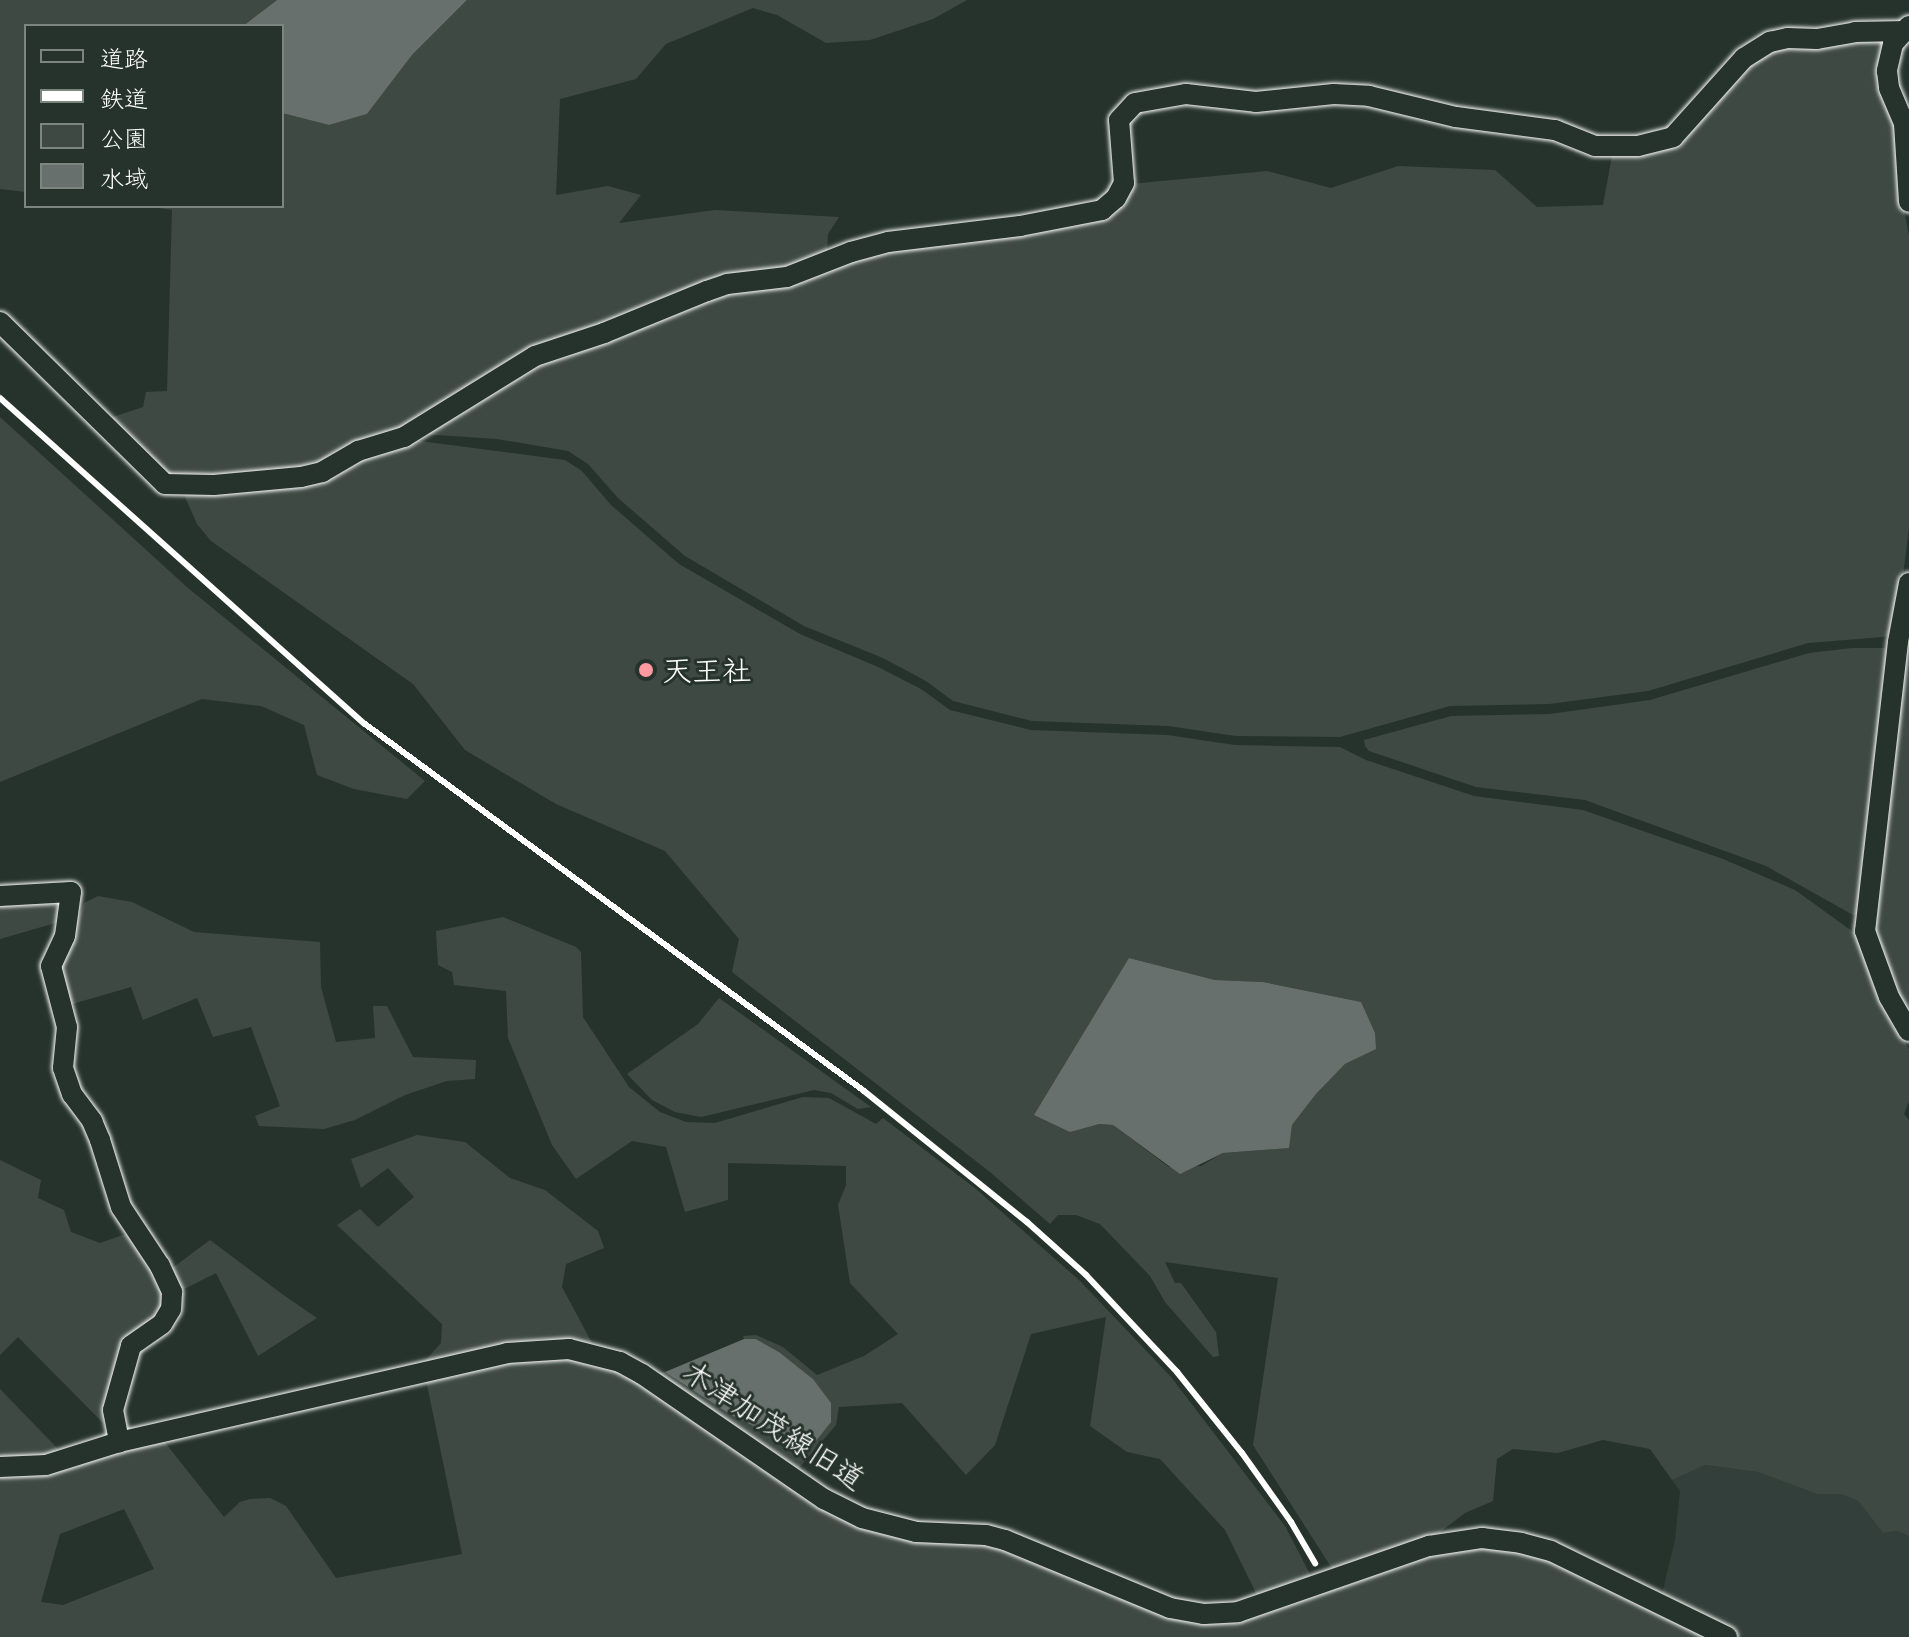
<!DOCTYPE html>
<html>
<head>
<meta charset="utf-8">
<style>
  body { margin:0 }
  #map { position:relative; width:1909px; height:1637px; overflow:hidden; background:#26332d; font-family:"Patrick Hand","Klee One",sans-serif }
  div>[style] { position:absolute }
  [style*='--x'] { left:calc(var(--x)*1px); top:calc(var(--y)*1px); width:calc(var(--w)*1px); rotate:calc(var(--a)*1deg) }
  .built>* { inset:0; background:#333f3a }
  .green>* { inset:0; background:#3e4944 }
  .water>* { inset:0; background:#67706c }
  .roads { filter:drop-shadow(0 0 2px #fff) drop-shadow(0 0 2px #fff) }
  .minor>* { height:20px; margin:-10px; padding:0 10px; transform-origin:10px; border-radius:10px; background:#26332d }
  .rail>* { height:6px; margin:-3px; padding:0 3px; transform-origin:3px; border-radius:3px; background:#fff }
  .dots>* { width:22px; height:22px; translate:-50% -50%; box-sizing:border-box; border:4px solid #26332d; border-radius:50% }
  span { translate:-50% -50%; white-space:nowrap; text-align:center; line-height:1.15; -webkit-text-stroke:6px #26332d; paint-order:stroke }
  .poi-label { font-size:30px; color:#fff }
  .left { translate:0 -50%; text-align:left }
  .street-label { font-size:30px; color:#fff }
  .legend { position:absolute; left:24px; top:24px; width:260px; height:184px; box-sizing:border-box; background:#26332d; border:2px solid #7d8581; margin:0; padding:10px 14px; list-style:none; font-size:24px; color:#fff }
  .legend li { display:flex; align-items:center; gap:16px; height:40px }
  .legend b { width:40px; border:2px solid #7d8581 }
</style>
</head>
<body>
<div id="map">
  <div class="built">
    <i style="clip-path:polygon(1704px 1465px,1758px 1472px,1817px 1494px,1841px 1494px,1858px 1501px,1883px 1533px,1897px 1531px,1909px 1536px,1909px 1637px,1742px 1637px,1662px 1594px,1675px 1540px,1680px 1491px,1672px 1480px)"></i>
  </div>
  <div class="green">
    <i style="clip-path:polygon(0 0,277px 0,243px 26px,26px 26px,26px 192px,0 189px)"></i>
    <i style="clip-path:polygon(467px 0,967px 0,933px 19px,870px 40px,826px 43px,777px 15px,753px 8px,666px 44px,636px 79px,560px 99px,556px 195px,608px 186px,641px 195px,619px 223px,715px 210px,839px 217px,828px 234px,827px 254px,785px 271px,705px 285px,407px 429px,319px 466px,300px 471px,167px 478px,107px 419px,143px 407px,146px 392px,167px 391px,172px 210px,145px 206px,282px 206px,282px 113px,329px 125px,367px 114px,412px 55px)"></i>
    <i style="clip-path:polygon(1888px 40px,1901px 196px,1909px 235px,1909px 528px,1896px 632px,1883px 637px,1808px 643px,1648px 691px,1549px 704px,1450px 706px,1340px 737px,1236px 736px,1168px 726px,1032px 721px,953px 701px,926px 681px,883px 658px,804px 626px,685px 556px,618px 498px,588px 464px,568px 451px,497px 439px,421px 434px,537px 361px,709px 296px,890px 248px,1093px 219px,1130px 184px,1267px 171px,1331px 188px,1398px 166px,1495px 170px,1537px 207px,1603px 205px,1612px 156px,1660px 152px,1679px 142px,1747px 63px,1784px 43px)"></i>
    <i style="clip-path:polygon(0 417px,188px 588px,425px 781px,407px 799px,354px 789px,317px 775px,304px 725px,261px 706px,202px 699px,0 782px)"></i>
    <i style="clip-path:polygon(evenodd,412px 440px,565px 460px,582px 471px,611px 505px,679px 564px,800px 634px,878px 667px,921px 689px,950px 710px,1031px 730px,1167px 735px,1235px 745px,1340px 747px,1366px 760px,1474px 796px,1583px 810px,1723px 859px,1795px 890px,1856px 934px,1884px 1009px,1909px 1049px,1909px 1101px,1904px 1114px,1909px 1120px,1909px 1536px,1897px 1531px,1883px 1533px,1858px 1501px,1841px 1494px,1817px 1494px,1758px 1472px,1705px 1465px,1672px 1480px,1650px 1449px,1603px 1440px,1558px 1453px,1513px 1449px,1497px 1459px,1493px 1501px,1465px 1513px,1439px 1533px,1333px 1570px,1253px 1445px,1278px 1278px,1165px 1262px,1175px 1283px,1181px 1283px,1216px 1332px,1219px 1356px,1213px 1357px,1165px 1302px,1150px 1276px,1100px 1224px,1076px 1215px,1058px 1215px,1050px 1224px,990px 1172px,732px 972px,739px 939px,665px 851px,556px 804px,465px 750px,413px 684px,211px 541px,197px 524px,182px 490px,360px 457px,412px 440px,1129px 958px,1215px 980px,1263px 982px,1360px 1002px,1375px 1049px,1345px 1064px,1316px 1094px,1292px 1125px,1288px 1148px,1223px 1153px,1201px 1166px,1169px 1167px,1113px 1125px,1099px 1124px,1129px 958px)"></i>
    <i style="clip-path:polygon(1909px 611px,1909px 1016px,1896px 993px,1872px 923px)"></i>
    <i style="clip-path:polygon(1852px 648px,1884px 648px,1893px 656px,1864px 913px,1853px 915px,1766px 866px,1585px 800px,1476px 787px,1369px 751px,1365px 746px,1364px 740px,1451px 716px,1550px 714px,1650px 700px,1809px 653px)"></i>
    <i style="clip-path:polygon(98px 896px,132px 902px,194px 932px,320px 942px,321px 987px,336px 1042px,375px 1038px,373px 1006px,387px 1006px,413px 1057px,476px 1060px,475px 1079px,447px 1081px,405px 1095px,355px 1120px,324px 1129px,259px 1126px,255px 1116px,280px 1106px,251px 1027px,213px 1037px,197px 998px,143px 1020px,131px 987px,69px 1005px,59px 973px,84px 903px)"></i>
    <i style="clip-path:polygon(44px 899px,58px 907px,59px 922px,0 939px,0 900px)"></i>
    <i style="clip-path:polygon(503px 917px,576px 947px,581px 952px,583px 1017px,629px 1087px,660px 1112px,686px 1122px,715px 1123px,803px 1097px,829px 1098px,876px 1124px,883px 1118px,976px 1189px,1080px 1281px,1171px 1377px,1285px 1526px,1313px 1580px,1259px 1599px,1225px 1530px,1160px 1459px,1127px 1452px,1090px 1426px,1106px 1317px,1031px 1334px,995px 1445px,966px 1475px,902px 1403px,839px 1407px,836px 1425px,798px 1469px,657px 1373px,665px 1372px,731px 1415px,786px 1442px,813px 1379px,779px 1352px,756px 1339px,744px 1339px,743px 1336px,756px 1335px,783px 1347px,817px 1375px,864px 1356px,898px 1334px,850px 1283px,838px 1205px,846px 1185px,846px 1166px,728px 1163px,728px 1200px,685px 1212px,666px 1147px,632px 1141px,576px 1179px,552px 1145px,508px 1038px,506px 991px,454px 985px,452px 972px,438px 965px,436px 931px)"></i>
    <i style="clip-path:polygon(719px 998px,871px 1107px,858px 1109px,831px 1093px,814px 1090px,701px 1117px,675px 1112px,652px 1100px,627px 1074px,698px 1024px)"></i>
    <i style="clip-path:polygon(417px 1135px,465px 1142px,510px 1178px,545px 1190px,598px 1231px,604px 1248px,566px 1264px,562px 1287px,592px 1343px,543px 1339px,505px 1344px,423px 1363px,441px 1343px,442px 1324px,337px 1225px,360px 1209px,378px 1227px,414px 1197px,388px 1168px,361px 1188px,351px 1159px)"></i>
    <i style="clip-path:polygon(0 1160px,41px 1180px,38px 1198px,64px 1210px,71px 1232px,100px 1243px,126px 1234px,152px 1271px,163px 1294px,162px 1306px,155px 1318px,123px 1340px,103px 1423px,18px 1337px,0 1355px)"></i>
    <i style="clip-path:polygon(210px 1240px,282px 1294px,317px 1318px,258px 1356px,216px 1273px,180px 1291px,171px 1269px)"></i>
    <i style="clip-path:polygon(evenodd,568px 1357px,617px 1369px,910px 1540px,1002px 1547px,1128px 1600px,1273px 1610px,1431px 1554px,1484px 1546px,1522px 1551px,1552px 1559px,1709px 1637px,0 1637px,0 1474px,163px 1440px,224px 1517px,240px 1502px,250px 1499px,270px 1498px,286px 1506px,336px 1578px,462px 1554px,426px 1380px,508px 1361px,568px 1357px,124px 1509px,154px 1569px,63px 1605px,41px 1602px,60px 1534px,124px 1509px)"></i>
    <i style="clip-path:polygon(0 1389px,60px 1451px,44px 1456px,0 1458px)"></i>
  </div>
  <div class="water">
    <i style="clip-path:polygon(277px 0,467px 0,412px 55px,367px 114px,329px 125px,282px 113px,282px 26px,243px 26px)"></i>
    <i style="clip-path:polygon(1129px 958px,1215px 980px,1263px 982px,1361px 1002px,1375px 1033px,1376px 1049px,1345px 1064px,1316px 1094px,1292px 1125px,1289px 1148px,1223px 1153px,1180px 1174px,1113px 1125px,1099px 1124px,1070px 1132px,1034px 1115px)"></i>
    <i style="clip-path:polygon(744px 1339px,756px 1339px,779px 1352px,813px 1379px,831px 1403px,831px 1422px,812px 1446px,786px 1442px,731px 1415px,665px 1372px)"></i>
  </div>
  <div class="roads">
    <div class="minor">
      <i style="--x:1909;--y:26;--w:24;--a:132"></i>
      <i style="--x:1893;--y:44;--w:28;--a:103"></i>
      <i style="--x:1887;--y:71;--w:17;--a:83"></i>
      <i style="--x:1889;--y:88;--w:39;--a:67"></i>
      <i style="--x:1904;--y:124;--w:78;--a:86.3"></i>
      <i style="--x:0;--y:322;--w:231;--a:44.5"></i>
      <i style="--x:165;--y:484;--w:49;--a:1.2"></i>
      <i style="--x:214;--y:485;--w:87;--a:-5.3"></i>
      <i style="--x:301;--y:477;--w:22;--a:-13"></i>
      <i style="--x:322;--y:472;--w:42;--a:-30.3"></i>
      <i style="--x:358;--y:451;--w:48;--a:-16.9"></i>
      <i style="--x:404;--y:437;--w:154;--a:-31.7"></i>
      <i style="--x:535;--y:356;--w:73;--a:-18.4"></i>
      <i style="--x:604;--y:333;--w:111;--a:-22.2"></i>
      <i style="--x:707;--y:291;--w:21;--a:-19"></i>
      <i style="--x:727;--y:284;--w:60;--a:-6.7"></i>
      <i style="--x:787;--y:277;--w:69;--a:-21.3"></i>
      <i style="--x:851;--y:252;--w:38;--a:-15"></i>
      <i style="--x:888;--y:242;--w:133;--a:-6.9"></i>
      <i style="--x:1020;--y:226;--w:84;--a:-11"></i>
      <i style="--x:1102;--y:210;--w:18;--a:-41"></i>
      <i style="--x:1116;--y:198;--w:17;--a:-62"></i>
      <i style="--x:1124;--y:183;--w:63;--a:-94.5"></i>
      <i style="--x:1119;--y:120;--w:23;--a:-47"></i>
      <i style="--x:1135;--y:103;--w:52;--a:-10"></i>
      <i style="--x:1186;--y:94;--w:70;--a:6.5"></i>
      <i style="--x:1256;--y:102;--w:78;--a:-5.9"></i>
      <i style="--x:1334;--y:94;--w:35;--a:3"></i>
      <i style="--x:1369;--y:96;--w:89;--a:13.6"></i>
      <i style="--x:1456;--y:117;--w:100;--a:7.5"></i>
      <i style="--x:1555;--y:130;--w:43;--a:21.8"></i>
      <i style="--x:1595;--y:146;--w:43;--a:0"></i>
      <i style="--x:1638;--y:146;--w:36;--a:-14"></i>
      <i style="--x:1673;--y:137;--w:106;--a:-48.1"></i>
      <i style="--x:1744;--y:58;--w:31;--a:-32"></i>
      <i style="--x:1770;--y:42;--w:18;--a:-13"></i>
      <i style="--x:1788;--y:38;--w:29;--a:2"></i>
      <i style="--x:1817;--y:39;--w:39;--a:-10"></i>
      <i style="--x:1855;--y:32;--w:51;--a:-1.1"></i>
      <i style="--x:1909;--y:583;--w:60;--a:100.6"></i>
      <i style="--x:1898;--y:642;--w:291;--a:96.5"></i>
      <i style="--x:1865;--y:931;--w:70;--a:70"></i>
      <i style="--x:1889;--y:997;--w:39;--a:60"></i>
      <i style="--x:0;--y:896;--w:71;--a:-3.2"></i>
      <i style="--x:71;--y:892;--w:44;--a:97.8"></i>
      <i style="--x:65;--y:936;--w:33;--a:115"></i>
      <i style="--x:51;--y:966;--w:63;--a:75.3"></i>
      <i style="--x:67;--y:1027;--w:41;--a:95.6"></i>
      <i style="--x:63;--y:1068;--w:28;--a:71"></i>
      <i style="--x:72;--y:1094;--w:34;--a:53"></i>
      <i style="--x:92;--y:1121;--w:21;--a:67"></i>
      <i style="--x:100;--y:1140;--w:70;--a:72.6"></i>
      <i style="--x:121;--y:1207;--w:71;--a:56.5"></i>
      <i style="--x:160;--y:1266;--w:29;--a:65"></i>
      <i style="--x:172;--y:1292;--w:17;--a:93"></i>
      <i style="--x:171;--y:1309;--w:17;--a:121"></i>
      <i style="--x:162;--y:1324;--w:38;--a:145"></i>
      <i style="--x:131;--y:1346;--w:66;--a:105.7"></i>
      <i style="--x:113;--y:1410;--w:33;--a:79"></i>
      <i style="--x:0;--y:1467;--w:46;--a:-2.5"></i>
      <i style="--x:46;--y:1465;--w:77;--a:-17.5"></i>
      <i style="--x:119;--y:1442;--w:398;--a:-12.9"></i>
      <i style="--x:507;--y:1353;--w:62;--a:-3.7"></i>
      <i style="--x:569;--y:1349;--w:53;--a:14.3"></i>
      <i style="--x:620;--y:1362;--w:25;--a:29"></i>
      <i style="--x:642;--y:1374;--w:221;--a:34.5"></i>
      <i style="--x:824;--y:1499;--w:42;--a:26.6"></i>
      <i style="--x:862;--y:1518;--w:56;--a:14.5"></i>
      <i style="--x:916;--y:1532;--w:70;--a:2.5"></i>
      <i style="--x:986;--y:1535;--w:20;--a:15"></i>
      <i style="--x:1005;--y:1540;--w:178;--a:22.4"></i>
      <i style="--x:1170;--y:1608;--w:35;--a:10"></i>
      <i style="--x:1204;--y:1614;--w:34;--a:-3"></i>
      <i style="--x:1238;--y:1612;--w:202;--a:-19.1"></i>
      <i style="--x:1429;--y:1546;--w:54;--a:-8.6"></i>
      <i style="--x:1482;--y:1538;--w:39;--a:7"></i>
      <i style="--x:1521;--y:1543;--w:31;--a:15"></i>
      <i style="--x:1551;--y:1551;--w:196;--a:26"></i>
    </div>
  </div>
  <div class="rail">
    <i style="--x:0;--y:398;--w:489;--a:41.8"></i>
    <i style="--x:365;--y:724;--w:619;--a:36.33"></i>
    <i style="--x:864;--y:1091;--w:209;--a:38.8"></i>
    <i style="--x:1027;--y:1222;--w:79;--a:41.9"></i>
    <i style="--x:1086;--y:1275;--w:133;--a:46.8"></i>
    <i style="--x:1177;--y:1372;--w:104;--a:51.3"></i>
    <i style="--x:1242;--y:1453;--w:85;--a:54.6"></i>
    <i style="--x:1291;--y:1522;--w:48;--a:59.7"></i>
  </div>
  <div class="dots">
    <i style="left:646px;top:670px;background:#ff9aa2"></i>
  </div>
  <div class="poi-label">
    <span class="left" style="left:662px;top:670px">天王社</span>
  </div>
  <div class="street-label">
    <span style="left:774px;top:1425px;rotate:33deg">木津加茂線旧道</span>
  </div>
  <ul class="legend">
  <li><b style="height:10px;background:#26332d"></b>道路</li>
  <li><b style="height:10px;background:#fff"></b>鉄道</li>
  <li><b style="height:22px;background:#3e4944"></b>公園</li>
  <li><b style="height:22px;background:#67706c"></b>水域</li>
  </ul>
</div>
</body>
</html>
